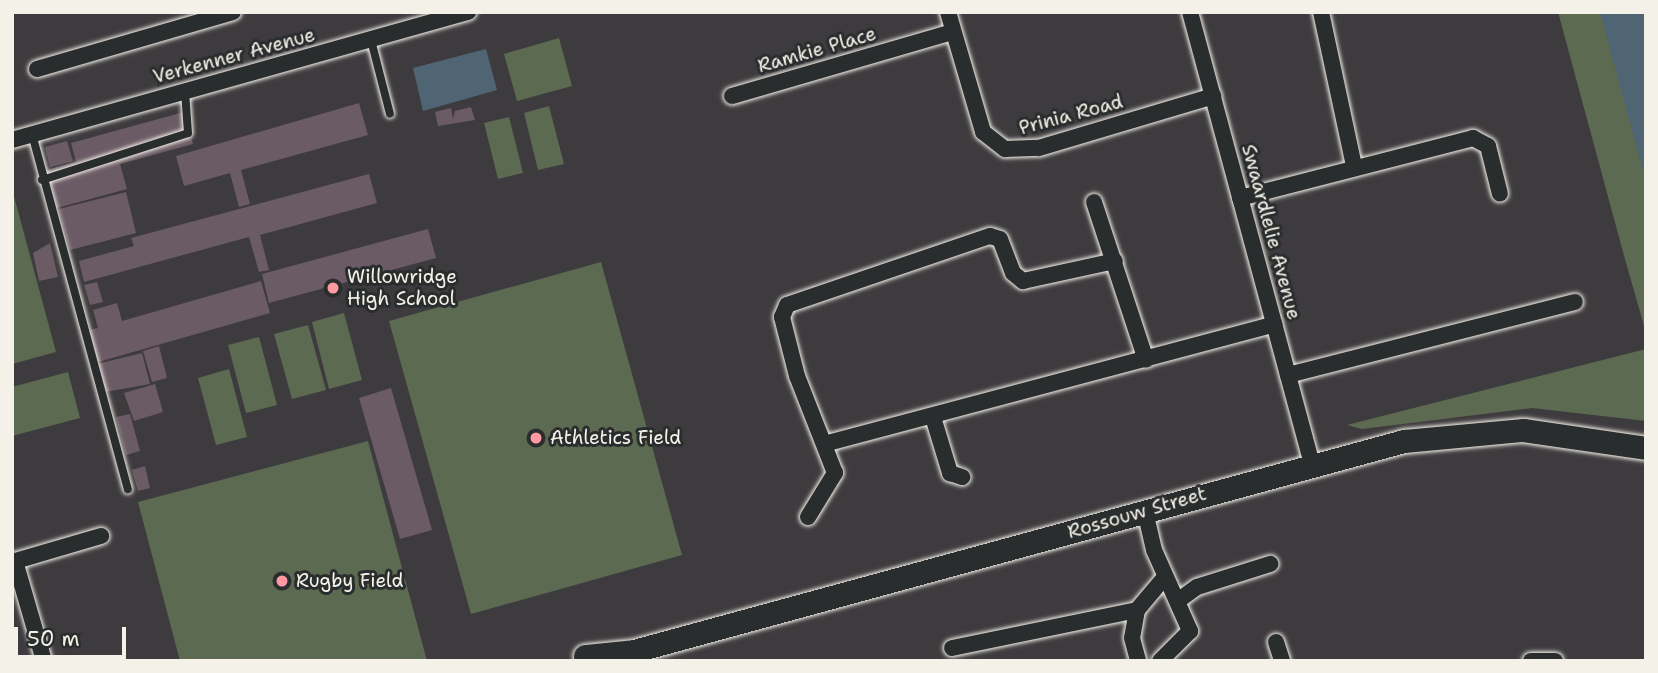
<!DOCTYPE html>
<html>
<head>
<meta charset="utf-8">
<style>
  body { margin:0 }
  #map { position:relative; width:1658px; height:673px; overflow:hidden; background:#3e3b3e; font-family:"Shantell Sans",sans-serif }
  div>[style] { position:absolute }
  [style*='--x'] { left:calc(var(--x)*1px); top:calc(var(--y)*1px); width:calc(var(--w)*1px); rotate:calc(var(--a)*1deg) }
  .green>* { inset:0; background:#5c6a52 }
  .water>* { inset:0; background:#506574 }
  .building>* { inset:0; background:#6b5b65 }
  .roads { filter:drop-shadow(0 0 2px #f4f1e8) drop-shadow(0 0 2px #f4f1e8) }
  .service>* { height:8px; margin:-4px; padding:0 4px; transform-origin:4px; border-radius:4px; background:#2a2d2e }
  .minor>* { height:16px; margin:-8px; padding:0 8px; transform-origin:8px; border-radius:8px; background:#2a2d2e }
  .secondary>* { height:23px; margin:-11.5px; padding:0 11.5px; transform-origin:11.5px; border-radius:11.5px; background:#2a2d2e }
  .dots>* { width:19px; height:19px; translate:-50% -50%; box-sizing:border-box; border:4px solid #2a2d2e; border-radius:50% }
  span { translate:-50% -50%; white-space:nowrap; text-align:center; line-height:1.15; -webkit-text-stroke:6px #2a2d2e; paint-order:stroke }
  .street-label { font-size:19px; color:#f4f1e8 }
  .poi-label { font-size:19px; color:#f4f1e8 }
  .left { translate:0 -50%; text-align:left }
  .frame { position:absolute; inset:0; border:14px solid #f4f1e8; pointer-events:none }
  .scale { position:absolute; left:14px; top:627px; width:112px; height:32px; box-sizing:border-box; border:4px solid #f4f1e8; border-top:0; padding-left:9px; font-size:21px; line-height:24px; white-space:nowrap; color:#f4f1e8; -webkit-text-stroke:5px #2a2d2e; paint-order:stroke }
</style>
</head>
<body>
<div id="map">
  <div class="green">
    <i style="clip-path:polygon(1558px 12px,1646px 12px,1646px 333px,1623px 252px)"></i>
    <i style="clip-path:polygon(559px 38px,572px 86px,517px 101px,504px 54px)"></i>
    <i style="clip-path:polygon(549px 106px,564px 164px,538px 170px,524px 113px)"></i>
    <i style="clip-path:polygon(509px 117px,523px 173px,498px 179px,484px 123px)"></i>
    <i style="clip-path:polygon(12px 189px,56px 352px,12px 364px)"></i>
    <i style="clip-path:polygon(601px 262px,682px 555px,471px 614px,389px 321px)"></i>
    <i style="clip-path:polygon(344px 313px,362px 380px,329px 389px,312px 322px)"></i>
    <i style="clip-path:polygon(308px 325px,326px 390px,292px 399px,274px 334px)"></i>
    <i style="clip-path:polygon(259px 337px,277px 405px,246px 413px,228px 345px)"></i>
    <i style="clip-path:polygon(1646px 349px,1646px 421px,1532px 408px,1362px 429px,1347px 425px)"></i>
    <i style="clip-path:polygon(229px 369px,247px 437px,216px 445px,198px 378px)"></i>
    <i style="clip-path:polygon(68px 372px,80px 418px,12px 436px,12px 387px)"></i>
    <i style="clip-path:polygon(368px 441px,427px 661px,180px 661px,138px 502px)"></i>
  </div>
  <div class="water">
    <i style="clip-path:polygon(1600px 12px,1646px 12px,1646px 180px,1640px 160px)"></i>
    <i style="clip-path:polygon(486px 49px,497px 90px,423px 111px,413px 68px)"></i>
  </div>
  <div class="building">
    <i style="clip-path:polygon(359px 103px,368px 135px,241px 170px,250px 204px,239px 207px,230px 173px,184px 186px,176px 156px)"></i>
    <i style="clip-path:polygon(471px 107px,475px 120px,438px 126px,435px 112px,451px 108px,453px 119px,455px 111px)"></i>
    <i style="clip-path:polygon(184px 112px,193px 144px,120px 164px,127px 189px,57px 208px,47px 170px,76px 162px,71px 143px)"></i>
    <i style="clip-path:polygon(67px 141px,73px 161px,50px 167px,45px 147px)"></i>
    <i style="clip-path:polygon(369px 174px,377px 203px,260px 235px,269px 270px,259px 272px,249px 237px,84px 282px,79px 261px,134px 246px,131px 238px)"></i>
    <i style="clip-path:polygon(126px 192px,136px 233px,70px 250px,59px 209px)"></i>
    <i style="clip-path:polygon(428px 229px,436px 258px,269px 303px,262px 274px)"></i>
    <i style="clip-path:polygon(50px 243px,58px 277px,39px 281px,33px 253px)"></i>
    <i style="clip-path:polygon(261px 281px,270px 313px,98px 362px,89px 330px,98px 328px,93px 310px,117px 303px,122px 321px)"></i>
    <i style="clip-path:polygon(97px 282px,103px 302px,90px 305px,84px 285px)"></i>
    <i style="clip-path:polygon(159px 346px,167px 378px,152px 382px,143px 351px)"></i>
    <i style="clip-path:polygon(142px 353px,150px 384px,105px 392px,97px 364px)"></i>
    <i style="clip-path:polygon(155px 384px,163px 412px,134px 421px,124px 393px)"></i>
    <i style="clip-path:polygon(391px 388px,432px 530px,400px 539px,359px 398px)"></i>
    <i style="clip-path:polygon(130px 414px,140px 451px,126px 455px,116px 417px)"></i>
    <i style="clip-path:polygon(145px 466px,150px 488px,138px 491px,132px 470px)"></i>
  </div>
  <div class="roads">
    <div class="service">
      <i style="--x:371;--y:40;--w:76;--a:75.6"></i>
      <i style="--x:32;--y:134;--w:368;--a:74.9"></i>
      <i style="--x:42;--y:180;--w:153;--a:-17.8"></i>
      <i style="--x:188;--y:133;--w:42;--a:-94.1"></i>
    </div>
    <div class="minor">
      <i style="--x:948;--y:12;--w:125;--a:73.7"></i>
      <i style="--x:983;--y:132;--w:28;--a:38"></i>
      <i style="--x:1005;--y:149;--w:34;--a:-2"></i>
      <i style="--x:1039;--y:148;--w:182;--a:-16.6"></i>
      <i style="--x:1190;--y:12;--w:467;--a:74.9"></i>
      <i style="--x:1321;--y:12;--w:157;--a:77.9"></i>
      <i style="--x:37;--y:69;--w:204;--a:-16.2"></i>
      <i style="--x:732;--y:96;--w:230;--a:-16.2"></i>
      <i style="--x:12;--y:140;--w:474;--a:-15.7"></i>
      <i style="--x:1240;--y:198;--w:241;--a:-14.4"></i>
      <i style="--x:1473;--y:138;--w:17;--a:28"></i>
      <i style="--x:1488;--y:146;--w:49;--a:76"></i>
      <i style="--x:1094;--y:202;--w:166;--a:71.8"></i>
      <i style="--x:1288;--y:375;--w:296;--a:-14.3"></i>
      <i style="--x:933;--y:417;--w:59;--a:73.1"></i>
      <i style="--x:950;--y:473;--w:13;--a:18"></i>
      <i style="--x:828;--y:443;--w:462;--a:-14.9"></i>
      <i style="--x:1145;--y:511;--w:40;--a:77"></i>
      <i style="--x:1154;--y:550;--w:89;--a:66"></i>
      <i style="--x:1190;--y:631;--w:42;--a:135"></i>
      <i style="--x:808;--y:517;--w:52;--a:-58.5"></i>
      <i style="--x:835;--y:473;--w:104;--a:-111.4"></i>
      <i style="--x:797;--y:376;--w:61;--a:-104.3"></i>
      <i style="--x:782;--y:317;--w:13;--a:-67"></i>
      <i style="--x:787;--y:305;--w:214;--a:-18.8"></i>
      <i style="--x:990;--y:236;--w:10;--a:17"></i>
      <i style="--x:1000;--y:239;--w:36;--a:69"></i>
      <i style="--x:1013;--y:273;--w:13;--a:39"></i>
      <i style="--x:1023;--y:281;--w:94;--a:-12.3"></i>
      <i style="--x:15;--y:561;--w:104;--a:73.8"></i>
      <i style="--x:12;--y:562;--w:93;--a:-16.3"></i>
      <i style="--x:1179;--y:600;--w:22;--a:-36"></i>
      <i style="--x:1197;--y:587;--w:77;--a:-17.5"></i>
      <i style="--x:1137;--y:610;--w:28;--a:100"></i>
      <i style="--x:1132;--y:638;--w:24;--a:75"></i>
      <i style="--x:1276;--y:642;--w:20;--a:72"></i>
      <i style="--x:952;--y:648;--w:189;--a:-11.6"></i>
      <i style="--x:1137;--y:610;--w:42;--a:-49.8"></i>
      <i style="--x:1531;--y:661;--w:24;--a:0"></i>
    </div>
    <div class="secondary">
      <i style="--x:585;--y:656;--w:49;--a:-5.8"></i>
      <i style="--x:634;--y:651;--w:798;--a:-15.26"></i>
      <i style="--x:1404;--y:441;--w:120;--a:-5.3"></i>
      <i style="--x:1523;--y:430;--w:124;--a:8.3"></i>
    </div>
  </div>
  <div class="dots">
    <i style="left:333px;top:288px;background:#ff9aa2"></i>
    <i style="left:536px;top:438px;background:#ff9aa2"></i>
    <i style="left:282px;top:581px;background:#ff9aa2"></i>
  </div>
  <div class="street-label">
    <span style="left:817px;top:50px;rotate:-16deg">Ramkie Place</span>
    <span style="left:234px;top:56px;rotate:-15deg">Verkenner Avenue</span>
    <span style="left:1071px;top:115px;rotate:-15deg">Prinia Road</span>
    <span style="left:1271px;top:232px;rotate:75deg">Swaardlelie Avenue</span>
    <span style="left:1137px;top:513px;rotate:-16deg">Rossouw Street</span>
  </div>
  <div class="poi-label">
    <span class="left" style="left:347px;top:288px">Willowridge<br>High School</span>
    <span class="left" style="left:550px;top:438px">Athletics Field</span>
    <span class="left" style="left:296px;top:581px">Rugby Field</span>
  </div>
  <div class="frame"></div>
  <div class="scale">50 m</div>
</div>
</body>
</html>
